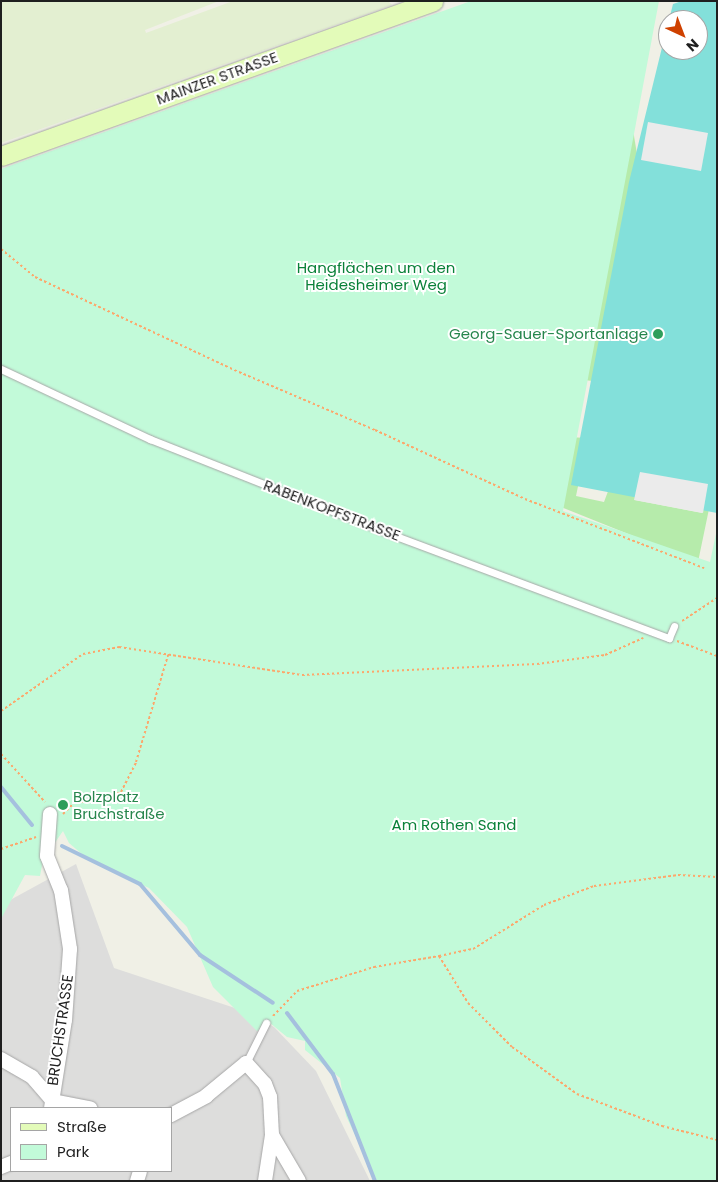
<!DOCTYPE html>
<html>
<head>
<meta charset="utf-8">
<style>
  body { margin:0 }
  #map { position:relative; width:718px; height:1182px; overflow:hidden; background:#f0f0e6; font-family:Poppins,sans-serif }
  div>[style] { position:absolute }
  [style*='--x'] { left:calc(var(--x)*1px); top:calc(var(--y)*1px); width:calc(var(--w)*1px); rotate:calc(var(--a)*1deg) }
  .residential>* { inset:0; background:#dddddc }
  .farmland>* { inset:0; background:#e3efd1 }
  .grass>* { inset:0; background:#b6ebab }
  .park>* { inset:0; background:#c2fad9 }
  .pitch>* { inset:0; background:#83e0da }
  .parking>* { inset:0; background:#ebebeb }
  .stream>* { height:4px; margin:-2px; padding:0 2px; transform-origin:2px; border-radius:2px; background:#a5c0de }
  .path>* { height:2px; margin-top:-1px; transform-origin:0; background:repeating-linear-gradient(90deg,#fca76b 0 2.5px,transparent 0 5px) }
  .roads { filter:drop-shadow(0 0 1px #a6a6a6) drop-shadow(0 0 1px #a6a6a6) }
  .service>* { height:7px; margin:-3.5px; padding:0 3.5px; transform-origin:3.5px; border-radius:3.5px; background:#fff }
  .minor>* { height:14px; margin:-7px; padding:0 7px; transform-origin:7px; border-radius:7px; background:#fff }
  .secondary>* { height:19px; margin:-9.5px; padding:0 9.5px; transform-origin:9.5px; border-radius:9.5px; background:#e3fbb9 }
  .dots>* { width:14px; height:14px; translate:-50% -50%; box-sizing:border-box; border:2px solid #fff; border-radius:50% }
  span { translate:-50% -50%; white-space:nowrap; text-align:center; line-height:1.15; -webkit-text-stroke:4px #fff; paint-order:stroke }
  .street-label { font-size:15px; color:#1f1f1f }
  .park-label { font-size:15px; color:#0a8139 }
  .leisure-label { font-size:15px; color:#27864d }
  .right { translate:-100% -50%; text-align:right }
  .left { translate:0 -50%; text-align:left }
  .frame { position:absolute; inset:0; border:2px solid #1f1f1f; pointer-events:none }
  .legend { position:absolute; left:10px; top:1107px; width:162px; height:65px; box-sizing:border-box; background:#fff; border:1px solid #a5a5a5; margin:0; padding:6px 9px; list-style:none; font-size:15px; color:#1f1f1f }
  .legend li { display:flex; align-items:center; gap:10px; height:25px }
  .legend b { width:25px; border:1px solid #a5a5a5 }
  .north { position:absolute; left:658px; top:10px; width:50px; height:50px; box-sizing:border-box; background:#fff; border:1px solid #a5a5a5; border-radius:50%; rotate:137deg; font-size:14px; font-weight:700; line-height:20px; text-align:center; color:#1f1f1f }
  .north::after { content:''; display:block; margin:auto; width:18px; height:22px; background:#cf4100; clip-path:polygon(50% 0,100% 100%,50% 72%,0 100%) }
</style>
</head>
<body>
<div id="map">
  <div class="residential">
    <i style="clip-path:polygon(evenodd,76px 864px,114px 968px,247px 1012px,274px 1027px,316px 1071px,370px 1181px,1px 1181px,1px 905px,76px 864px,11px 1108px,171px 1108px,171px 1171px,11px 1171px,11px 1108px)"></i>
  </div>
  <div class="farmland">
    <i style="clip-path:polygon(1px 1px,219px 1px,145px 30px,146px 33px,233px 1px,388px 1px,392px 5px,1px 143px)"></i>
  </div>
  <div class="grass">
    <i style="clip-path:polygon(633px 130px,639px 166px,593px 381px,583px 380px)"></i>
    <i style="clip-path:polygon(567px 437px,588px 438px,576px 496px,604px 502px,610px 486px,636px 490px,635px 500px,702px 513px,704px 507px,709px 509px,698px 562px,556px 505px)"></i>
  </div>
  <div class="park">
    <i style="clip-path:polygon(471px 1px,659px 1px,563px 511px,710px 562px,717px 529px,717px 1181px,377px 1181px,346px 1116px,340px 1078px,305px 1050px,305px 1041px,287px 1037px,270px 1023px,257px 1031px,213px 987px,187px 927px,149px 888px,90px 861px,69px 843px,63px 831px,43px 860px,40px 876px,25px 875px,1px 919px,1px 169px)"></i>
  </div>
  <div class="pitch">
    <i style="clip-path:polygon(682px 1px,717px 1px,717px 513px,571px 485px,629px 182px,668px 23px,668px 50px,698px 50px,698px 20px,669px 20px,673px 4px)"></i>
  </div>
  <div class="parking">
    <i style="clip-path:polygon(648px 122px,708px 133px,701px 171px,641px 160px)"></i>
    <i style="clip-path:polygon(640px 472px,708px 484px,703px 513px,634px 500px)"></i>
  </div>
  <div class="stream">
    <i style="--x:1;--y:787;--w:49;--a:50.8"></i>
    <i style="--x:62;--y:846;--w:87;--a:26"></i>
    <i style="--x:140;--y:884;--w:93;--a:49.8"></i>
    <i style="--x:200;--y:955;--w:87;--a:33.3"></i>
    <i style="--x:287;--y:1013;--w:76;--a:53"></i>
    <i style="--x:333;--y:1074;--w:115;--a:68.6"></i>
  </div>
  <div class="path">
    <i style="--x:1;--y:249;--w:44;--a:39.5"></i>
    <i style="--x:35;--y:277;--w:225;--a:25"></i>
    <i style="--x:239;--y:372;--w:148;--a:23.1"></i>
    <i style="--x:375;--y:430;--w:165;--a:24.7"></i>
    <i style="--x:525;--y:499;--w:192;--a:21.1"></i>
    <i style="--x:682;--y:621;--w:42;--a:-33.3"></i>
    <i style="--x:677;--y:641;--w:43;--a:20.6"></i>
    <i style="--x:1;--y:711;--w:100;--a:-34.8"></i>
    <i style="--x:83;--y:654;--w:37;--a:-11"></i>
    <i style="--x:119;--y:647;--w:185;--a:8.7"></i>
    <i style="--x:302;--y:675;--w:235;--a:-2.7"></i>
    <i style="--x:537;--y:664;--w:69;--a:-7.5"></i>
    <i style="--x:605;--y:655;--w:42;--a:-24.1"></i>
    <i style="--x:1;--y:754;--w:65;--a:47.5"></i>
    <i style="--x:63;--y:814;--w:17;--a:-45"></i>
    <i style="--x:75;--y:802;--w:24;--a:-2"></i>
    <i style="--x:99;--y:801;--w:24;--a:-22"></i>
    <i style="--x:121;--y:792;--w:34;--a:-63"></i>
    <i style="--x:136;--y:762;--w:112;--a:-73.3"></i>
    <i style="--x:1;--y:849;--w:37;--a:-19"></i>
    <i style="--x:439;--y:956;--w:35;--a:-12"></i>
    <i style="--x:473;--y:949;--w:84;--a:-31.8"></i>
    <i style="--x:544;--y:905;--w:53;--a:-20.8"></i>
    <i style="--x:594;--y:886;--w:85;--a:-7.5"></i>
    <i style="--x:678;--y:875;--w:39;--a:3"></i>
    <i style="--x:273;--y:1016;--w:35;--a:-46"></i>
    <i style="--x:297;--y:991;--w:81;--a:-17.3"></i>
    <i style="--x:374;--y:967;--w:66;--a:-9.6"></i>
    <i style="--x:439;--y:956;--w:55;--a:58.3"></i>
    <i style="--x:468;--y:1003;--w:62;--a:45"></i>
    <i style="--x:512;--y:1047;--w:80;--a:35.9"></i>
    <i style="--x:577;--y:1094;--w:91;--a:20.6"></i>
    <i style="--x:662;--y:1126;--w:57;--a:14.3"></i>
  </div>
  <div class="roads">
    <div class="service">
      <i style="--x:1;--y:369;--w:165;--a:25.2"></i>
      <i style="--x:150;--y:439;--w:244;--a:21.6"></i>
      <i style="--x:377;--y:529;--w:312;--a:20.5"></i>
      <i style="--x:669;--y:638;--w:13;--a:-67"></i>
      <i style="--x:246;--y:1063;--w:45;--a:-63.4"></i>
    </div>
    <div class="minor">
      <i style="--x:50;--y:814;--w:42;--a:94.1"></i>
      <i style="--x:47;--y:856;--w:37;--a:68"></i>
      <i style="--x:61;--y:890;--w:60;--a:81.3"></i>
      <i style="--x:70;--y:949;--w:71;--a:94"></i>
      <i style="--x:65;--y:1020;--w:89;--a:99"></i>
      <i style="--x:1;--y:1059;--w:36;--a:30"></i>
      <i style="--x:32;--y:1077;--w:32;--a:49"></i>
      <i style="--x:53;--y:1101;--w:38;--a:11"></i>
      <i style="--x:171;--y:1115;--w:40;--a:-28"></i>
      <i style="--x:206;--y:1096;--w:52;--a:-39.5"></i>
      <i style="--x:246;--y:1063;--w:28;--a:48"></i>
      <i style="--x:265;--y:1084;--w:14;--a:69"></i>
      <i style="--x:270;--y:1097;--w:38;--a:87"></i>
      <i style="--x:272;--y:1135;--w:47;--a:98.7"></i>
      <i style="--x:272;--y:1135;--w:53;--a:59.6"></i>
      <i style="--x:1;--y:1167;--w:11;--a:-22"></i>
      <i style="--x:137;--y:1181;--w:10;--a:-73"></i>
    </div>
    <div class="secondary">
      <i style="--x:1;--y:156;--w:459;--a:-19.7"></i>
    </div>
  </div>
  <div class="dots">
    <i style="left:658px;top:334px;background:#2e9e5b"></i>
    <i style="left:63px;top:805px;background:#2e9e5b"></i>
  </div>
  <div class="street-label">
    <span style="left:217px;top:78px;rotate:-20deg">MAINZER STRASSE</span>
    <span style="left:332px;top:510px;rotate:21deg">RABENKOPFSTRASSE</span>
    <span style="left:60px;top:1030px;rotate:-82deg">BRUCHSTRASSE</span>
  </div>
  <div class="park-label">
    <span style="left:376px;top:276px">Hangflächen um den<br>Heidesheimer Weg</span>
    <span style="left:454px;top:825px">Am Rothen Sand</span>
  </div>
  <div class="leisure-label">
    <span class="right" style="left:648px;top:334px">Georg-Sauer-Sportanlage</span>
    <span class="left" style="left:73px;top:805px">Bolzplatz<br>Bruchstraße</span>
  </div>
  <div class="frame"></div>
  <ul class="legend">
  <li><b style="height:6px;background:#e3fbb9"></b>Straße</li>
  <li><b style="height:14px;background:#c2fad9"></b>Park</li>
  </ul>
  <div class="north">N</div>
</div>
</body>
</html>
